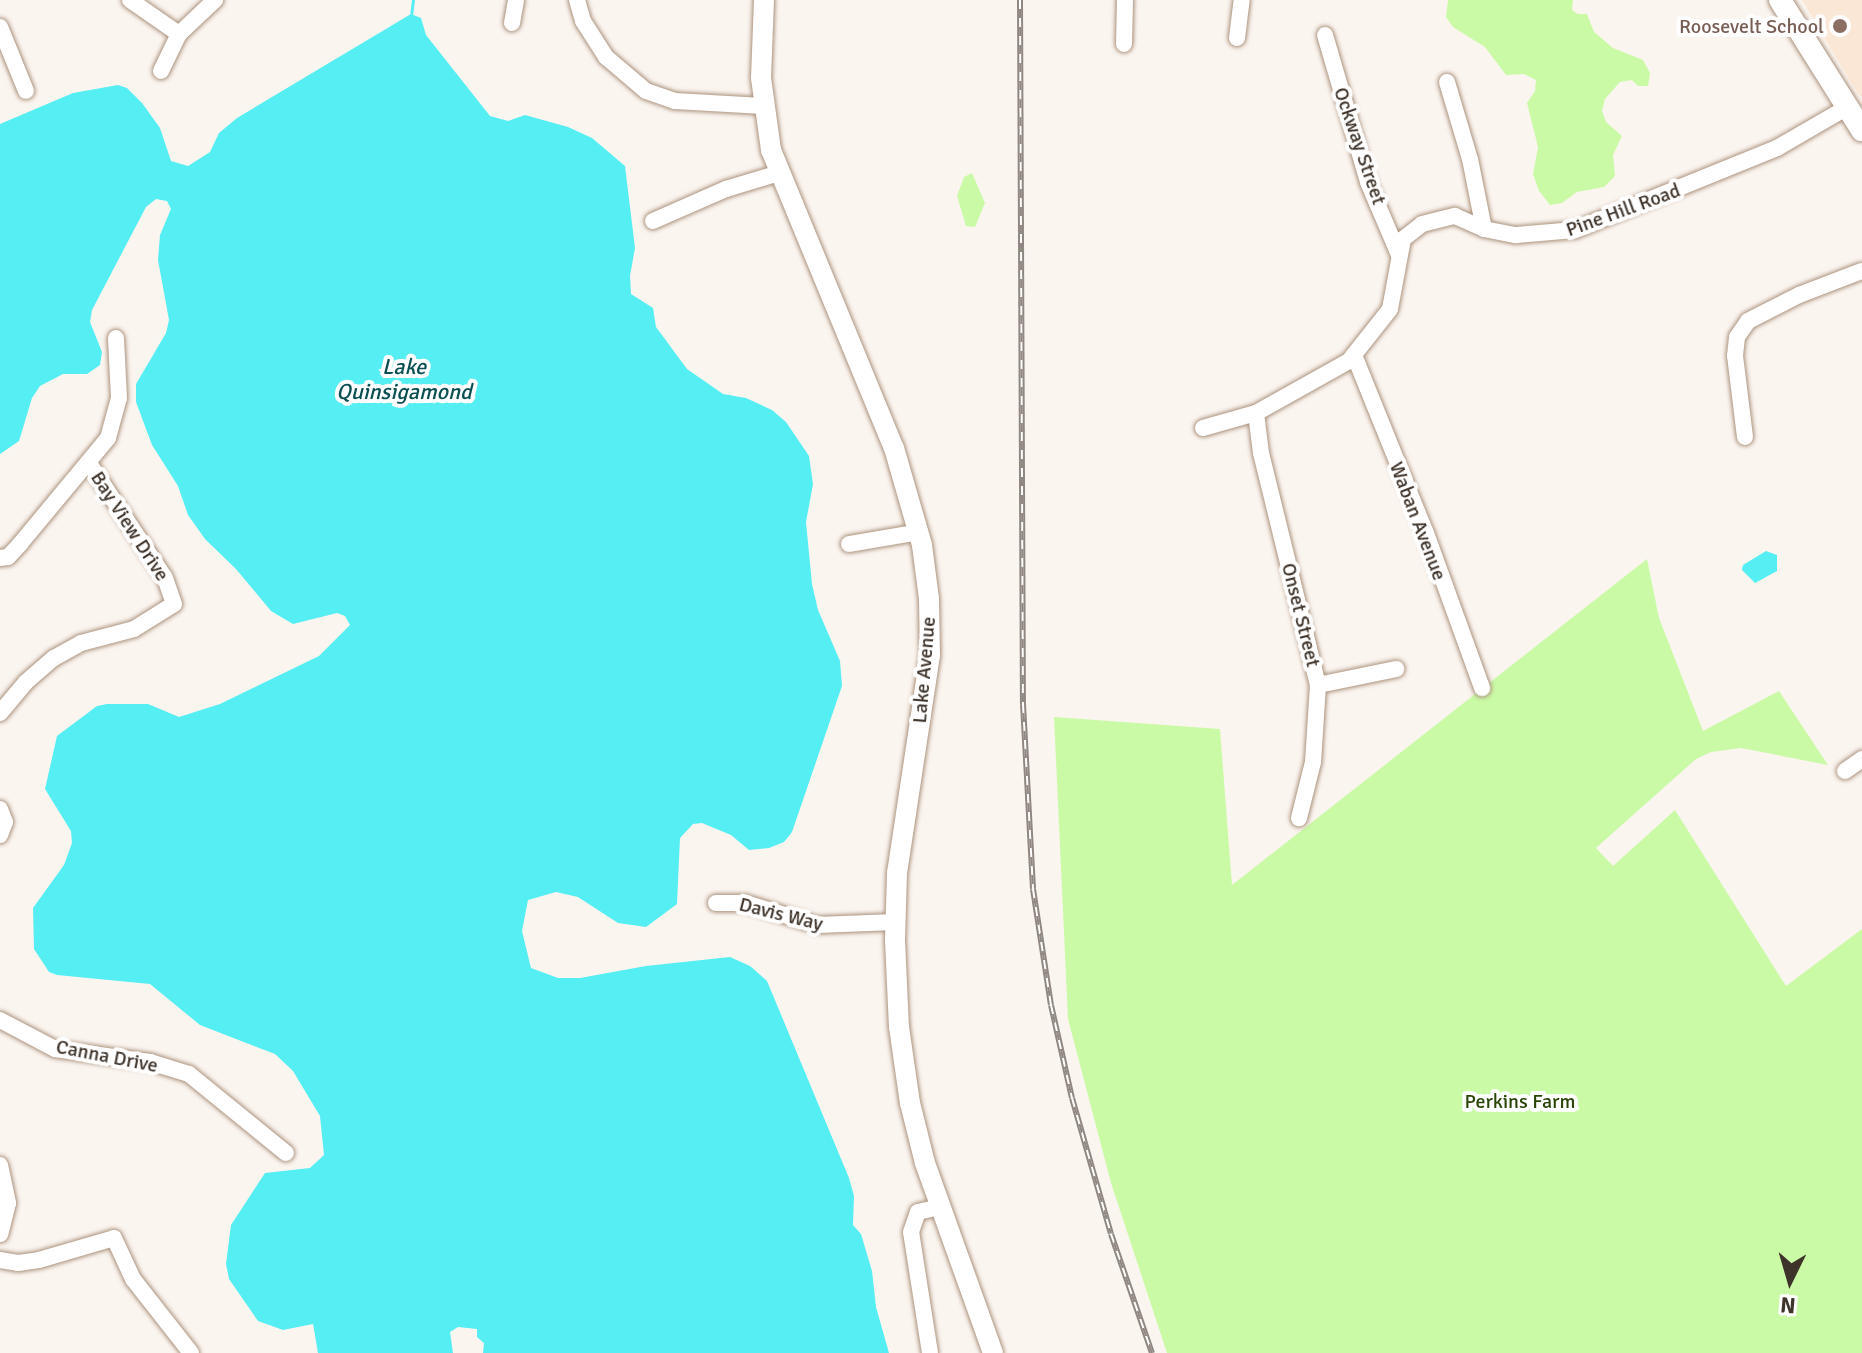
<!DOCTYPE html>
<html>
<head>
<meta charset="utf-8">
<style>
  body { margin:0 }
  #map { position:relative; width:1862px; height:1353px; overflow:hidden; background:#fbf5f0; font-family:Signika,sans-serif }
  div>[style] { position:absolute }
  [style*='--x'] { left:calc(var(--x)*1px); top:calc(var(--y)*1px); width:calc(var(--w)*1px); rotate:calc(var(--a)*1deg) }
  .built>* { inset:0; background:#fbe7d5 }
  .green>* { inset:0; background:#cafaa6 }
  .water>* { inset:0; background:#55eef3 }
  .stream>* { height:3px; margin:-1.5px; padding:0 1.5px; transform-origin:1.5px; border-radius:1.5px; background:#55eef3 }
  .roads { filter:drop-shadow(0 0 2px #ac937d) drop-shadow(0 0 2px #ac937d) }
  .minor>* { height:16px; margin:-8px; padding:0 8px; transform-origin:8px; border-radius:8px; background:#fff }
  .major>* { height:20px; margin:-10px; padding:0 10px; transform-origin:10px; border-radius:10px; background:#fff }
  .highway>* { height:22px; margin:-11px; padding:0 11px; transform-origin:11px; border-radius:11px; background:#fff }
  .rail>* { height:6px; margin-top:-3px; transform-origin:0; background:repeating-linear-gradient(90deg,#fff 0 9px,#908780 0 18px); box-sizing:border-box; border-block:2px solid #908780 }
  .dots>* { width:22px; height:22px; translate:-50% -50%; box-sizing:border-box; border:4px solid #fff; border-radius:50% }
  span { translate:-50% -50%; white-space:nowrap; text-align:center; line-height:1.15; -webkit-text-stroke:8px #fff; paint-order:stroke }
  .education-label { font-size:20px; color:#785e54 }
  .right { translate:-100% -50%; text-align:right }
  .street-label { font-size:20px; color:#3e332a }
  .park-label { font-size:20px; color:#284506 }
  .water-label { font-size:22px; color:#094f51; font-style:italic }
  .north { position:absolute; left:1750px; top:1241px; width:80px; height:80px; -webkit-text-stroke:6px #fff; paint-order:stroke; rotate:185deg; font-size:22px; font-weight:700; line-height:32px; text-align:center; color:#3e332a }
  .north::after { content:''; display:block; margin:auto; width:28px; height:36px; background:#3e332a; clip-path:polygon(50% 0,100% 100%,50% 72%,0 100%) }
</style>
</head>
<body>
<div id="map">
  <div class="built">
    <i style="clip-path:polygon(1802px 0,1862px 0,1862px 98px,1852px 84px)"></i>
  </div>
  <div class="green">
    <i style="clip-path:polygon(1448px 0,1573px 0,1572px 10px,1578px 14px,1587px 14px,1594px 32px,1613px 48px,1643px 60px,1650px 73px,1648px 86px,1638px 86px,1632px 80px,1620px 82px,1605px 99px,1602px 111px,1606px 122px,1622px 136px,1613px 155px,1615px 176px,1604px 187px,1577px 192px,1562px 203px,1550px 205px,1539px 191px,1533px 174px,1538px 147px,1527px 103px,1535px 91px,1536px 80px,1524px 74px,1506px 75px,1485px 47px,1453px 27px,1446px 17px)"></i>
    <i style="clip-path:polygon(972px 173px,985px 203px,975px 227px,966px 226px,957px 196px,964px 177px)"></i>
    <i style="clip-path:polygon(1647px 559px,1659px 618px,1703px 731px,1779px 691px,1828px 765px,1741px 748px,1711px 752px,1696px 759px,1596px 848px,1613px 866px,1675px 810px,1786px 986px,1862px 929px,1862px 1353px,1167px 1353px,1111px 1183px,1068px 1019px,1054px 717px,1220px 729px,1232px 885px)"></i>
  </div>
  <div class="water">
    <i style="clip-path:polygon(411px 14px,421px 18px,426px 35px,490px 116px,508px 121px,525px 115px,568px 127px,592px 138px,625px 166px,635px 248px,630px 276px,631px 294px,653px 308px,656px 327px,687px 369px,723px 394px,746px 398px,772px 410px,786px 422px,809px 456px,813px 484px,806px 522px,812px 584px,818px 610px,840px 661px,842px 686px,792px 832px,784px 842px,769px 848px,749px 850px,731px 835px,702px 823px,693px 824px,680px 838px,677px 904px,646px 927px,618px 923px,578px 897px,556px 892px,528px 900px,522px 931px,531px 968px,558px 978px,580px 978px,646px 966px,730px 957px,750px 966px,767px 981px,849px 1178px,854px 1196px,853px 1225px,861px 1234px,872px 1271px,876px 1307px,889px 1353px,483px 1353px,484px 1343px,477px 1337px,477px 1329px,458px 1327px,450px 1332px,453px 1353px,318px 1353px,313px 1324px,283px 1330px,258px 1321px,229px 1279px,226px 1264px,231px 1225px,265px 1173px,310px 1168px,324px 1155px,320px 1116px,293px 1071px,275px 1054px,200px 1025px,150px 984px,57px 975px,49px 972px,34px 949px,33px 908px,64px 865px,72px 843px,71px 831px,45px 789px,57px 736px,97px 706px,107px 704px,148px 704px,179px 717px,220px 704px,319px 656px,350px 625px,345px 616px,337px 613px,293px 624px,271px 611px,236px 569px,205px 539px,188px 515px,178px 486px,152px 445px,136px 402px,136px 384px,166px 333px,169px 320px,158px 260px,160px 235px,171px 209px,167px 201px,156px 199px,146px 207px,92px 310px,90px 322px,102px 352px,100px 365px,87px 374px,63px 374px,40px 386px,32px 398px,19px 441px,0 454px,0 124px,73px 93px,118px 85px,127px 88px,142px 103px,160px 128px,171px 161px,188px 166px,210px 152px,219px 133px,237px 118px)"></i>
    <i style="clip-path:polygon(1766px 551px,1777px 555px,1777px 571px,1755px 583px,1742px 570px,1743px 565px)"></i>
  </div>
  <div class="stream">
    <i style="--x:411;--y:16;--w:16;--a:-83"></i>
  </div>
  <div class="roads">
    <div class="minor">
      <i style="--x:130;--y:0;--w:60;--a:34.8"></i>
      <i style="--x:577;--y:0;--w:22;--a:74"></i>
      <i style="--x:583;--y:21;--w:43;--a:57.4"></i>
      <i style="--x:606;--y:57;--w:52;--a:40.4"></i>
      <i style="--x:646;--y:91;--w:31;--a:19"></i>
      <i style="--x:675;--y:101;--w:88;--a:3.3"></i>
      <i style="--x:512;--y:23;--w:23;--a:-80"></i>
      <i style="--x:0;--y:27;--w:69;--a:67.9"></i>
      <i style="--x:1325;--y:35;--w:153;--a:73.7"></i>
      <i style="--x:1368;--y:182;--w:79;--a:67"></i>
      <i style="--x:1237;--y:38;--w:38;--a:-83"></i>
      <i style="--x:1124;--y:44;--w:44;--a:-88.7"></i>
      <i style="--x:161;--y:71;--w:41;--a:-64.1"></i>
      <i style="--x:179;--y:34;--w:50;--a:-43.4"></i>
      <i style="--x:1447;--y:82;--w:80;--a:73.4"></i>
      <i style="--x:1470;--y:159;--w:71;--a:78.7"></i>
      <i style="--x:653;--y:221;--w:80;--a:-23.7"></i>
      <i style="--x:726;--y:189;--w:55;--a:-16.8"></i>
      <i style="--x:1354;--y:355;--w:192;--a:68"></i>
      <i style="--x:1426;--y:533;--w:165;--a:70.1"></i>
      <i style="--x:1256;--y:413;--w:40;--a:82.9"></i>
      <i style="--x:1261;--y:453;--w:239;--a:76.2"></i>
      <i style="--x:1318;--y:685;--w:77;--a:93.7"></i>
      <i style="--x:1313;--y:762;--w:58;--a:104"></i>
      <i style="--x:1203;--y:428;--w:55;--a:-15.8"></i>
      <i style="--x:1256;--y:413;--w:107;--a:-29.2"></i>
      <i style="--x:1349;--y:361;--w:66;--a:-51.7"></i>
      <i style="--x:1390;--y:309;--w:71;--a:-79.5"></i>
      <i style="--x:1403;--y:239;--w:24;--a:-38"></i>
      <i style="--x:1422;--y:224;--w:34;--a:-14"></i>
      <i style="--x:1455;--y:216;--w:32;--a:24"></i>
      <i style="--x:1484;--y:229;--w:33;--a:11"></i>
      <i style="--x:1516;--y:235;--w:59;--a:-4.8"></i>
      <i style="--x:1575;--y:230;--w:218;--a:-22.1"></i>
      <i style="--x:1777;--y:148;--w:80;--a:-30.1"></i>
      <i style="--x:1745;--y:437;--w:82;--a:-97"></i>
      <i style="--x:1735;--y:356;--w:19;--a:-84"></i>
      <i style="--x:1737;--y:337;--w:19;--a:-55"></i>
      <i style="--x:1748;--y:321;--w:57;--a:-27"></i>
      <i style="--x:1799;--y:295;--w:67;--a:-20.9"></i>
      <i style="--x:849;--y:544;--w:72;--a:-9.6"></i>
      <i style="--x:0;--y:558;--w:8;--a:-7"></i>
      <i style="--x:8;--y:557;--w:18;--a:-47"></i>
      <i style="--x:20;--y:544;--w:138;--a:-50.3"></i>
      <i style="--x:108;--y:438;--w:41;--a:-74.6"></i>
      <i style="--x:119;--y:398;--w:60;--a:-92.9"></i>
      <i style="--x:1318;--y:685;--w:80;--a:-11.6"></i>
      <i style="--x:0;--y:713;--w:40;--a:-50"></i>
      <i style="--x:26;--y:682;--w:37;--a:-41"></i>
      <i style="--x:54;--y:658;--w:31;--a:-29"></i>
      <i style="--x:81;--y:643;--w:55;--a:-14.8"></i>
      <i style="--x:134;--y:629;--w:47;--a:-32"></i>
      <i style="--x:174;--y:604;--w:28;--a:-109"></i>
      <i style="--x:165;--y:578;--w:138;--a:-123.5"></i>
      <i style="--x:1845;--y:771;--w:21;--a:-35"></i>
      <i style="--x:0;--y:809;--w:14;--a:69"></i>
      <i style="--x:5;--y:822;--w:14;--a:111"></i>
      <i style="--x:716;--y:903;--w:29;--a:0"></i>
      <i style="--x:745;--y:903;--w:75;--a:17"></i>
      <i style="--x:817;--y:925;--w:78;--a:-2.2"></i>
      <i style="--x:0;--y:1020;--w:62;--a:27.8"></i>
      <i style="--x:55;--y:1049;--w:96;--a:7.8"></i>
      <i style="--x:150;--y:1062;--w:41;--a:17.1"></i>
      <i style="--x:189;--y:1074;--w:125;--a:39.2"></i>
      <i style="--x:0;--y:1165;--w:39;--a:78"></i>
      <i style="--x:8;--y:1203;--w:32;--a:104"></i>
      <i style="--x:0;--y:1260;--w:18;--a:9"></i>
      <i style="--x:18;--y:1263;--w:21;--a:-8"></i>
      <i style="--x:39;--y:1260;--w:78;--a:-16.3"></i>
      <i style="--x:114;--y:1238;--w:45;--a:65.1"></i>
      <i style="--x:133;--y:1279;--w:94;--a:51.9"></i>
      <i style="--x:930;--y:1353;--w:122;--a:-98.9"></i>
      <i style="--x:911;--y:1232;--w:21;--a:-71"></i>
      <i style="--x:918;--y:1212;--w:22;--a:-13"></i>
    </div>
    <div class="major">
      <i style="--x:764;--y:0;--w:78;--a:92.2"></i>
      <i style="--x:761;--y:78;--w:73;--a:82.1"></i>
      <i style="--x:771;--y:150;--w:322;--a:67.6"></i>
      <i style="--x:894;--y:448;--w:101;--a:73.9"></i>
      <i style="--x:922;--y:545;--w:54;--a:82.6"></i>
      <i style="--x:929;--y:599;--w:56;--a:89"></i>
      <i style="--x:930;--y:655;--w:220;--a:98.6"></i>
      <i style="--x:897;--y:873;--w:67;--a:91.7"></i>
      <i style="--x:895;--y:940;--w:87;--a:87.4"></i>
      <i style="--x:899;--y:1027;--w:77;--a:81.8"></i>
      <i style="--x:910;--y:1103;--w:62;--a:76"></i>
      <i style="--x:925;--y:1163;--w:202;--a:70.3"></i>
    </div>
    <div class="highway">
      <i style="--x:1780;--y:0;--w:154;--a:57.8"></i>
    </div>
  </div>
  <div class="rail">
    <i style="--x:1020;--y:0;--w:704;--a:89.76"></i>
    <i style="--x:1023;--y:704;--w:185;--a:86.9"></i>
    <i style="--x:1033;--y:889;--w:117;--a:81.2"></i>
    <i style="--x:1051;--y:1005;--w:95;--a:77.3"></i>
    <i style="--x:1072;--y:1098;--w:141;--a:74"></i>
    <i style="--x:1111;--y:1234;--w:126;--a:71"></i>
  </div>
  <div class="dots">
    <i style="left:1840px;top:26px;background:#8d6e63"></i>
  </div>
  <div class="education-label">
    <span class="right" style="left:1824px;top:26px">Roosevelt School</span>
  </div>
  <div class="street-label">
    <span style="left:1360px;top:146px;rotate:71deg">Ockway Street</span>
    <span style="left:1623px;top:210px;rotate:-20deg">Pine Hill Road</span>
    <span style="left:1418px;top:521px;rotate:69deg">Waban Avenue</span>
    <span style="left:130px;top:526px;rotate:57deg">Bay View Drive</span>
    <span style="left:1301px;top:615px;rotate:76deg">Onset Street</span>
    <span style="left:924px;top:670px;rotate:-85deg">Lake Avenue</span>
    <span style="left:781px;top:914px;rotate:14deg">Davis Way</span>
    <span style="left:107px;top:1056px;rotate:11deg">Canna Drive</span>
  </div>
  <div class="park-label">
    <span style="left:1520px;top:1101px">Perkins Farm</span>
  </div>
  <div class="water-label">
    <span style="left:404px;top:379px">Lake<br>Quinsigamond</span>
  </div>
  <div class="north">N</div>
</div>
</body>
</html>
